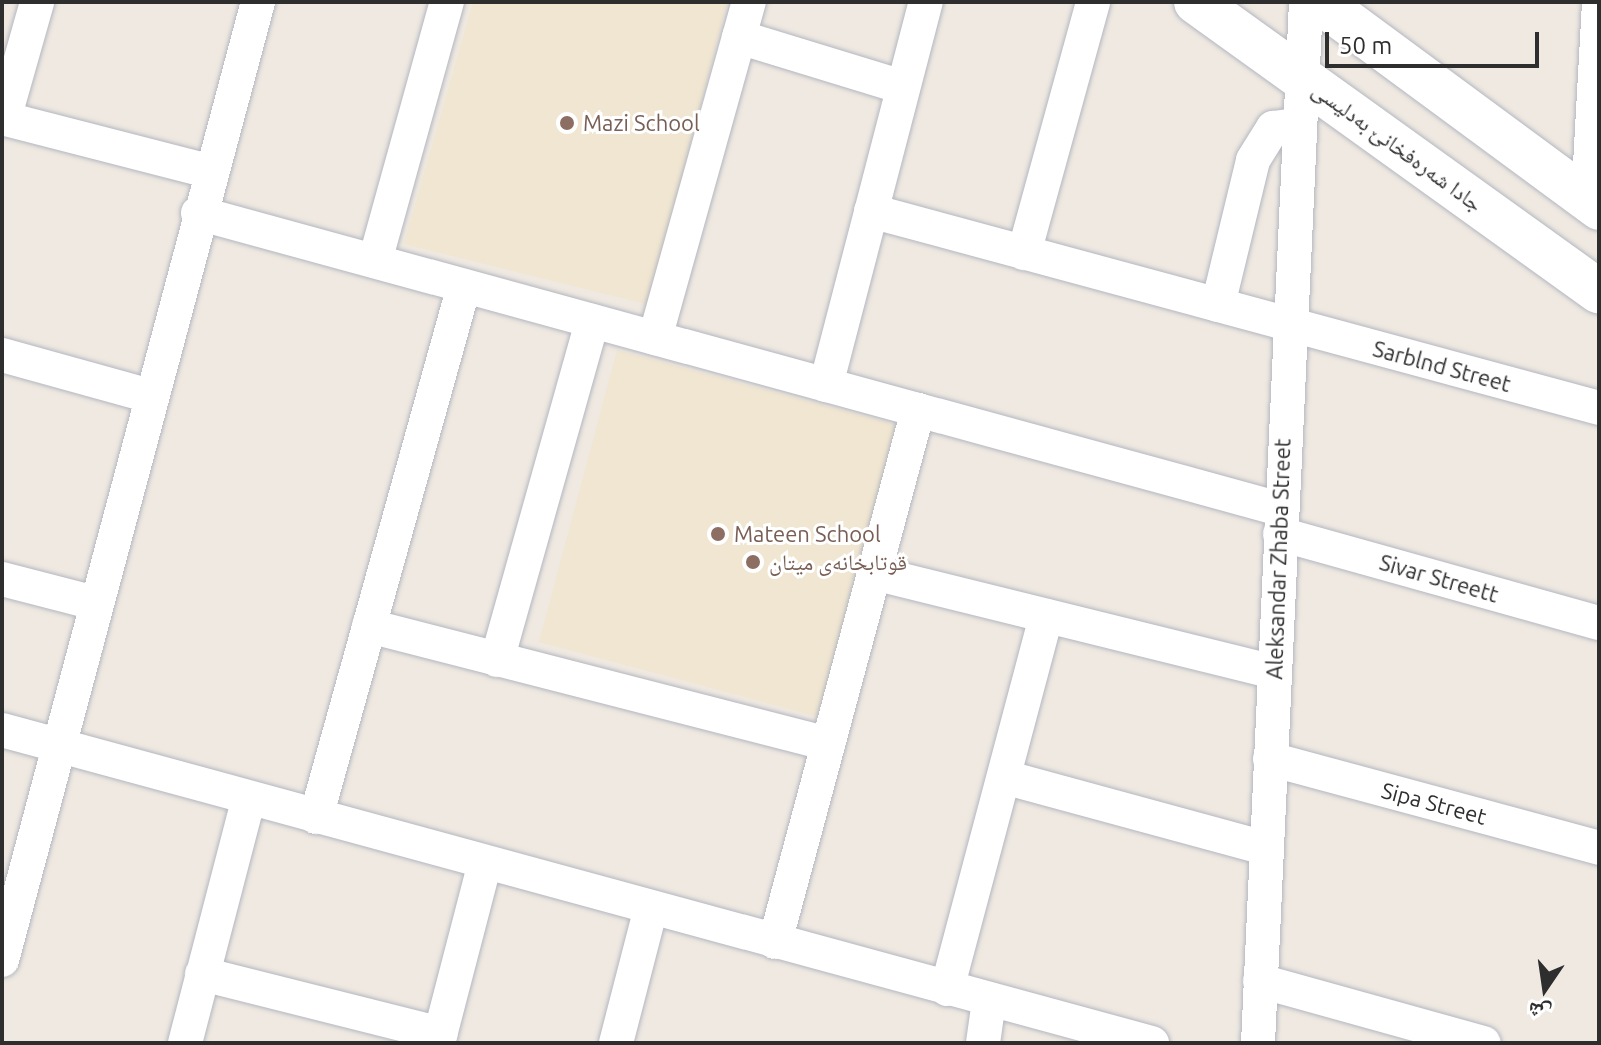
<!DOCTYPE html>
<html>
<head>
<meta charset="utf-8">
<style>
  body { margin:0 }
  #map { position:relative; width:1601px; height:1045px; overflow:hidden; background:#efe9e1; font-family:Ubuntu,"Noto Naskh Arabic",sans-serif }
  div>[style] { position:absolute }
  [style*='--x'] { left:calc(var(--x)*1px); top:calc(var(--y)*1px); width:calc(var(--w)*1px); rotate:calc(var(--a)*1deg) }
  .education>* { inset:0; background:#f0e6d1 }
  .roads { filter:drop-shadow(0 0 2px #b4b7c1) drop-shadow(0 0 2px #b4b7c1) }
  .minor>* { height:34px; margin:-17px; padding:0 17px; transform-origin:17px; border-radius:17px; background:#fff }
  .secondary>* { height:44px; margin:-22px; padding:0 22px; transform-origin:22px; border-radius:22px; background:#fff }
  .dots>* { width:22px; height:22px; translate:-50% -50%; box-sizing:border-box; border:4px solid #fff; border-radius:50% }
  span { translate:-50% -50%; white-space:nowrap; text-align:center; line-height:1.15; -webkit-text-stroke:6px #fff; paint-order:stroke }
  .education-label { font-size:22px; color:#785e54 }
  .left { translate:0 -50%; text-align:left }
  .street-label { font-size:22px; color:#2e2e2e }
  .frame { position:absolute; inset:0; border:4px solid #2e2e2e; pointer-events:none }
  .north { position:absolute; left:1505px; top:949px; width:80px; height:80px; -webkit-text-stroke:6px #fff; paint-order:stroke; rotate:193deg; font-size:22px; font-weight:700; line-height:32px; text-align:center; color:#2e2e2e }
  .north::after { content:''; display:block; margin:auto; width:28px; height:36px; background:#2e2e2e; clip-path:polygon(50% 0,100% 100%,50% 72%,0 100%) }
  .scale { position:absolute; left:1325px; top:32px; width:214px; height:36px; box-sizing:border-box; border:4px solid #2e2e2e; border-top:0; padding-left:10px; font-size:24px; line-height:28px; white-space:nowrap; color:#2e2e2e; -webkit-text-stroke:6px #fff; paint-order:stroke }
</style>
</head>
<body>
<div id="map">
  <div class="education">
    <i style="clip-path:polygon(473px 2px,727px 2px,650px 305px,404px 244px)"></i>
    <i style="clip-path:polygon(617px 350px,897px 425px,819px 717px,539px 642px)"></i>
  </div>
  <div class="roads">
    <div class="minor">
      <i style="--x:739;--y:37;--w:171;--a:17"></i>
      <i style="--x:2;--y:118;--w:214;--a:14.4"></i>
      <i style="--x:4;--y:119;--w:122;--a:-74.2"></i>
      <i style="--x:1588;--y:200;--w:198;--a:-86.8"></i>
      <i style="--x:871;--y:211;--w:754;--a:15.14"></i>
      <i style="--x:198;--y:213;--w:1122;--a:15.3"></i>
      <i style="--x:1024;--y:253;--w:260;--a:-74.6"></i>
      <i style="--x:375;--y:261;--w:269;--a:-74.5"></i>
      <i style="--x:1218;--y:305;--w:149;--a:-76.4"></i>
      <i style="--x:1253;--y:160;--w:38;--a:-58"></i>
      <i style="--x:1273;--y:128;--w:23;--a:-7"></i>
      <i style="--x:655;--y:338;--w:349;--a:-74.4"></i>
      <i style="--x:2;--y:355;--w:154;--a:15.5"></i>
      <i style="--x:826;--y:385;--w:396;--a:-75.4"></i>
      <i style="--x:1280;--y:534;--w:331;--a:15.6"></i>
      <i style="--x:874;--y:573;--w:412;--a:13.9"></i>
      <i style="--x:2;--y:579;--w:96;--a:14.5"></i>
      <i style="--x:369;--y:626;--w:474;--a:14.4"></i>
      <i style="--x:497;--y:660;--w:352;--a:-74.3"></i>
      <i style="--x:2;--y:730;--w:1192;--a:15.23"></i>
      <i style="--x:1270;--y:759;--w:341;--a:15.1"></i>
      <i style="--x:1004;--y:777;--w:271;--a:15.2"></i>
      <i style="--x:316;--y:817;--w:551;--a:-74.43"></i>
      <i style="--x:775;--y:942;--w:551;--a:-74.95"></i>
      <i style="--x:2;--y:960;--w:992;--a:-75.04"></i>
      <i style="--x:202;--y:974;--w:246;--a:14.1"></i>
      <i style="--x:1260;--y:981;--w:232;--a:15.5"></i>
      <i style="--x:947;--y:989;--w:386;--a:-75.1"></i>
      <i style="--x:185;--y:1043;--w:253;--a:-75.4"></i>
      <i style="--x:438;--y:1043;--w:186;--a:-75.4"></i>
      <i style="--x:616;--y:1043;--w:139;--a:-75.5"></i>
      <i style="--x:983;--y:1043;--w:42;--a:-81.9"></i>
      <i style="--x:1258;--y:1043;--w:1042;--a:-87.36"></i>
    </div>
    <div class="secondary">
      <i style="--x:1196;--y:2;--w:496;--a:35.7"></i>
      <i style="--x:1320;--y:2;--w:347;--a:36.4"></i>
    </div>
  </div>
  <div class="dots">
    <i style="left:567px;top:123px;background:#8d6e63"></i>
    <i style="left:718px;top:534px;background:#8d6e63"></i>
    <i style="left:753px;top:562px;background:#8d6e63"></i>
  </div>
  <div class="education-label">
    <span class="left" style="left:583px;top:123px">Mazi School</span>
    <span class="left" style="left:734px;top:534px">Mateen School</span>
    <span class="left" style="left:769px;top:562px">قوتابخانەی میتان</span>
  </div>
  <div class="street-label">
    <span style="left:1398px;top:146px;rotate:36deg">جادا شەرەفخانێ بەدلیسی</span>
    <span style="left:1442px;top:366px;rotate:15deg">Sarblnd Street</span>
    <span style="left:1278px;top:559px;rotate:-88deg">Aleksandar Zhaba Street</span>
    <span style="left:1439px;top:578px;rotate:16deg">Sivar Streett</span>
    <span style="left:1434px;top:803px;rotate:15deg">Sipa Street</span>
  </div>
  <div class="frame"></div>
  <div class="north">ش</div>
  <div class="scale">50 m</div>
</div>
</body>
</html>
